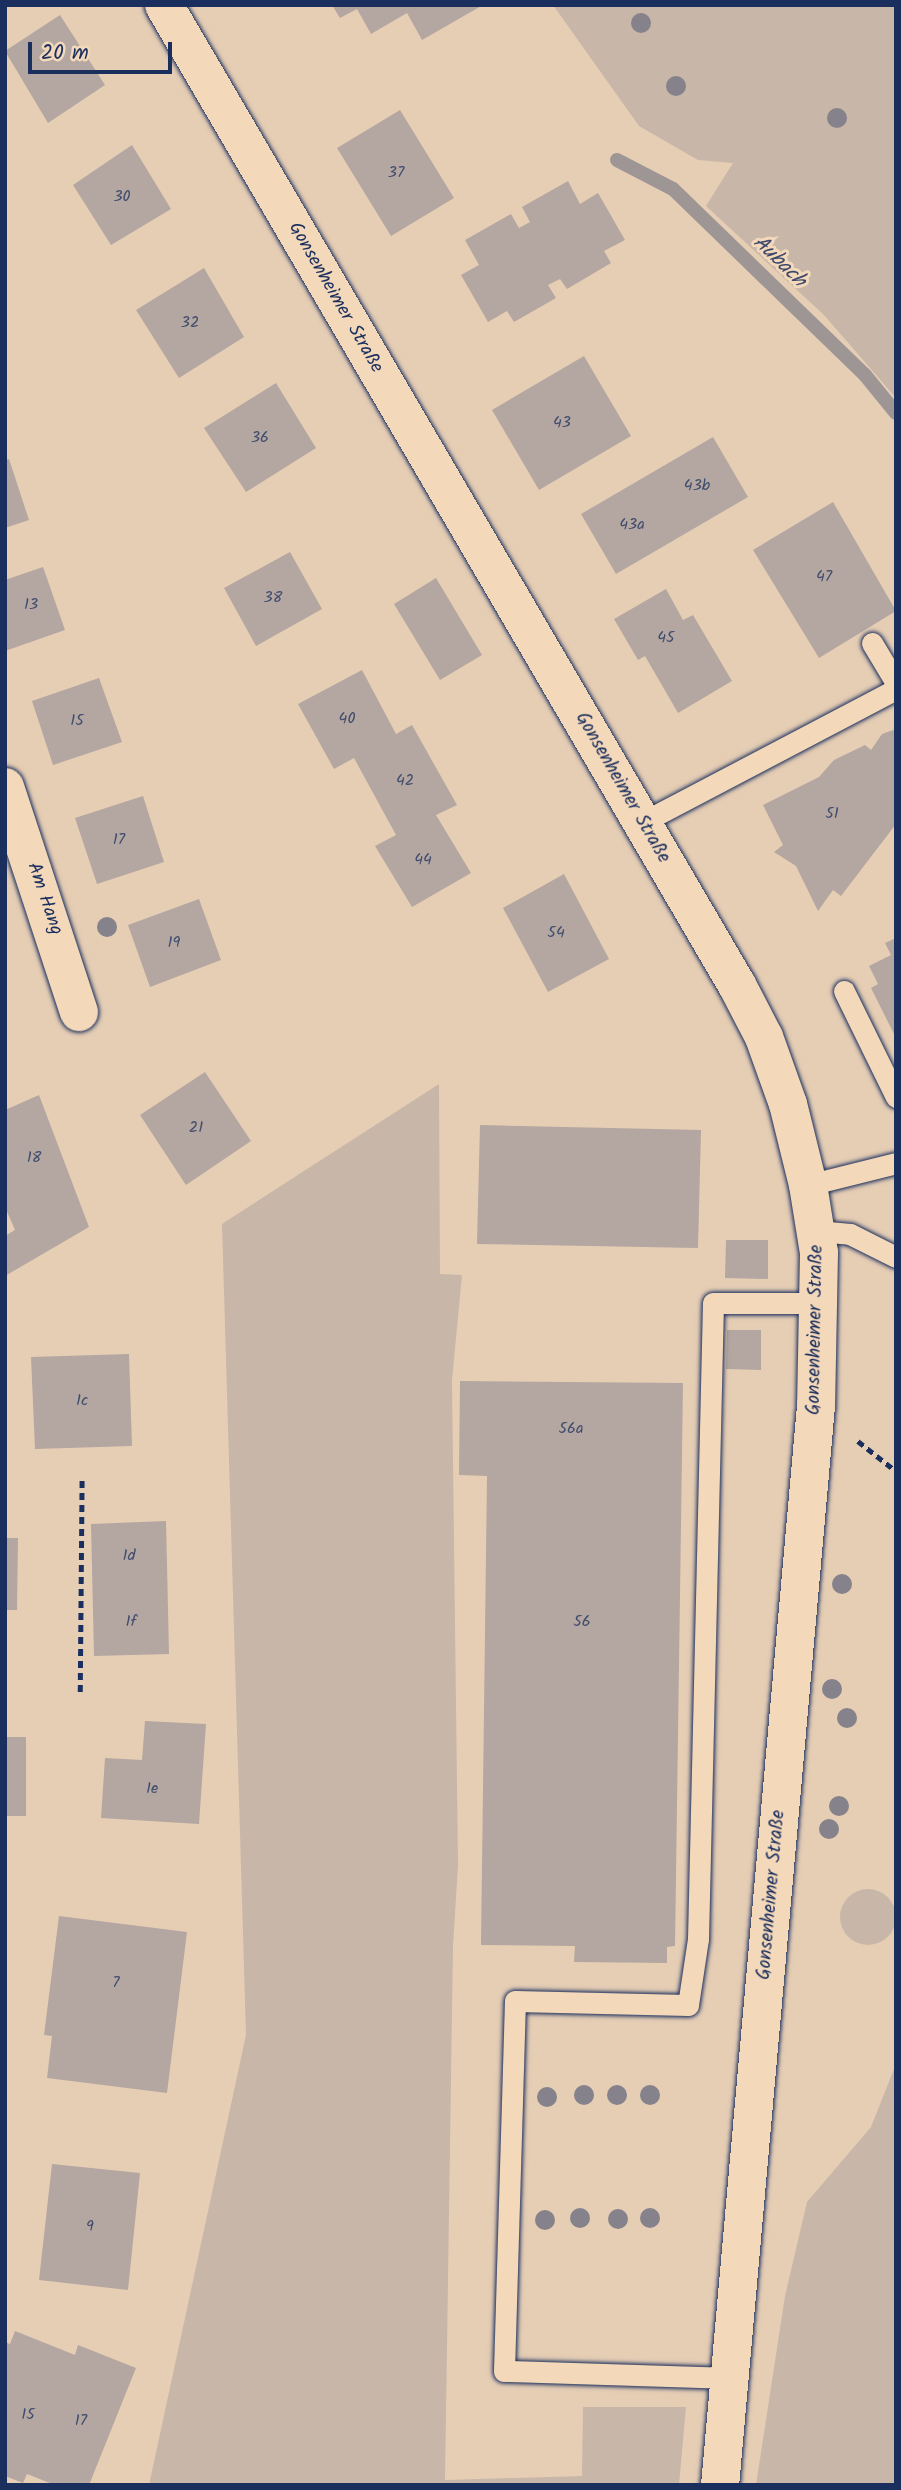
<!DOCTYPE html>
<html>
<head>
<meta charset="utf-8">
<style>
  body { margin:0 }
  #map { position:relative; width:901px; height:2490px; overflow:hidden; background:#e6ceb5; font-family:Kalam,sans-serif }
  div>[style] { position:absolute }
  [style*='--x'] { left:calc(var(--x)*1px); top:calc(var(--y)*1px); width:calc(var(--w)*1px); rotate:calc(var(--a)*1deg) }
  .green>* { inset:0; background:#c8b6a8 }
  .round { border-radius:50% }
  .stream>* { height:14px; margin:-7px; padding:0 7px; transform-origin:7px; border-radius:7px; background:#9e9595 }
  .building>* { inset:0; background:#b4a6a0 }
  .path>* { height:4.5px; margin-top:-2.25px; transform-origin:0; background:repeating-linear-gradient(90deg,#1b2f5e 0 7px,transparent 0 12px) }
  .roads { filter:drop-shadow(0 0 2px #1b2f5e) drop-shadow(0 0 2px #1b2f5e) }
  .service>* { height:21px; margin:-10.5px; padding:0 10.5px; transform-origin:10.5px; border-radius:10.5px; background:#f3d8ba }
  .minor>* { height:38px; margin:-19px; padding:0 19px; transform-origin:19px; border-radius:19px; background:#f3d8ba }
  .secondary>* { height:38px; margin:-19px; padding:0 19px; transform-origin:19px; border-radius:19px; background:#f3d8ba }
  .trees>* { width:20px; height:20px; margin:-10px; border-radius:50%; background:#85828b }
  span { translate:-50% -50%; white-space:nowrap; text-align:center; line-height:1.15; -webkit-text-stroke:6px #f3d8ba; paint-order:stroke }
  .number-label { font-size:16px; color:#414d6e }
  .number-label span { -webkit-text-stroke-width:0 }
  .street-label { font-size:19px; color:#1b2f5e }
  .water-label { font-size:21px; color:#3c486c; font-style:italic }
  .frame { position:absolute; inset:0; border:7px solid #1b2f5e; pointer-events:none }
  .scale { position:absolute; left:28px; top:42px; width:144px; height:32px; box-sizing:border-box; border:4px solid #1b2f5e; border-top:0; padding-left:9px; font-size:21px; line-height:24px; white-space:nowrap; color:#1b2f5e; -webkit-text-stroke:5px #f3d8ba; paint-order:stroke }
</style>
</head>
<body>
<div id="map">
  <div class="green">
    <i style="clip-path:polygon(553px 5px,896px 5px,896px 398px,824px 315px,706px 206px,733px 163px,698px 160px,639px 126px)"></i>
    <i style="clip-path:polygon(439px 1084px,440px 1274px,462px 1275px,452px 1380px,458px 1865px,453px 1946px,445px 2480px,582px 2476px,583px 2407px,686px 2407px,679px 2485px,149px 2485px,246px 2035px,222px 1224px)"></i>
    <i class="round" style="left:840px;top:1889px;width:56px;height:56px"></i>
    <i style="clip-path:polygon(896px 2064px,896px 2485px,756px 2485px,785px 2296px,807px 2202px,871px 2127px)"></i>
  </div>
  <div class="stream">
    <i style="--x:617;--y:160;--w:63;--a:27.4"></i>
    <i style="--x:673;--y:189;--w:267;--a:44.1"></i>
    <i style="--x:865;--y:375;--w:49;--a:50.8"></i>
  </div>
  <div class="building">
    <i style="clip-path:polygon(332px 5px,483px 5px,422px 40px,407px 13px,371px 34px,357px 9px,340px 18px)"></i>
    <i style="clip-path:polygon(60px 15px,105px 85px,48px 123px,5px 51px)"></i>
    <i style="clip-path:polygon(400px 110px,454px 198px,391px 236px,337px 148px)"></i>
    <i style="clip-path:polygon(132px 145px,171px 209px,111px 245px,73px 185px)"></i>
    <i style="clip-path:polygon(568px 181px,580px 204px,598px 193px,625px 240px,604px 251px,611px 263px,567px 289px,560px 279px,548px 285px,556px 298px,514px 322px,507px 311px,488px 322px,461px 275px,479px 265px,465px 240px,511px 214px,519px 228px,530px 222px,522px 207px)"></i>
    <i style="clip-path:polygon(204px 268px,244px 337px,179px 378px,136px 310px)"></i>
    <i style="clip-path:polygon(584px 356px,631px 436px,539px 490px,492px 410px)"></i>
    <i style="clip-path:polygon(276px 383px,316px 448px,246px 492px,204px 428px)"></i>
    <i style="clip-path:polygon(713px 437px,748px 497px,616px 574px,581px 514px)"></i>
    <i style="clip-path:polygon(9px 459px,29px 520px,5px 528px,5px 460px)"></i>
    <i style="clip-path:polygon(833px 502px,896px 611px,819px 658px,753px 550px)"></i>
    <i style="clip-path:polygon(290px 552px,322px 609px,256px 646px,224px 588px)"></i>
    <i style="clip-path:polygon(43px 567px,65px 630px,5px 651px,5px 580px)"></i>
    <i style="clip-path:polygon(436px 578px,482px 655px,440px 680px,394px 604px)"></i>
    <i style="clip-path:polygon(666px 589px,683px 620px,693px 615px,732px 681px,678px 713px,645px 656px,638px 660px,614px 619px)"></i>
    <i style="clip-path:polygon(362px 670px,396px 734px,412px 725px,457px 805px,436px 815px,471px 873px,412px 907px,375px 846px,396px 835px,354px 758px,334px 769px,298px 704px)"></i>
    <i style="clip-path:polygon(99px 678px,122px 742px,53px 765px,32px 701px)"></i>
    <i style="clip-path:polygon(896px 729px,896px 824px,841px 896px,833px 890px,818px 911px,796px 866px,774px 852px,783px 845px,763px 805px,819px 777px,834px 760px,865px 745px,871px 750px,882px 734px)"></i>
    <i style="clip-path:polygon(143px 796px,164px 862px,97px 884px,75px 818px)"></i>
    <i style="clip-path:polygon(564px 874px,609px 959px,548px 992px,503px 908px)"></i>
    <i style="clip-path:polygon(199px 899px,221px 960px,150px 987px,128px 925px)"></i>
    <i style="clip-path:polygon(896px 938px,896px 1038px,871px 988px,878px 984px,869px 966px,891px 955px,885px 943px)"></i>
    <i style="clip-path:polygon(205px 1072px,251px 1141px,186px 1185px,140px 1115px)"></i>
    <i style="clip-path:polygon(39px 1095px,89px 1227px,5px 1276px,5px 1236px,15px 1230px,5px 1207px,5px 1110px)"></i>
    <i style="clip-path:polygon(480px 1125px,701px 1130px,698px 1248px,477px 1244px)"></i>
    <i style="clip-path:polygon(726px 1240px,768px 1240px,768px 1279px,725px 1278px)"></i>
    <i style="clip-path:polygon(727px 1330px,761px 1330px,761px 1370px,726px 1369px)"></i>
    <i style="clip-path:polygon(129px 1354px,132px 1446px,35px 1449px,31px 1357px)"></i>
    <i style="clip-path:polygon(460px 1381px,683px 1383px,675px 1946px,667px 1947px,667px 1963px,574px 1962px,575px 1946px,481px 1945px,487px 1476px,459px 1475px)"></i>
    <i style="clip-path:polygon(166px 1521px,169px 1654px,94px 1656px,91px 1524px)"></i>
    <i style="clip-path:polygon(5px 1538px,18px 1538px,17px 1610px,5px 1610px)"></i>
    <i style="clip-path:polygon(145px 1721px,206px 1724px,199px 1824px,101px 1818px,105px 1758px,142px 1760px)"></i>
    <i style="clip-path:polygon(5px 1737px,26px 1737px,26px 1816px,5px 1816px)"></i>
    <i style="clip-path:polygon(59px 1916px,187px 1932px,167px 2093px,47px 2078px,52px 2036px,44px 2035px)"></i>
    <i style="clip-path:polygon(52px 2164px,140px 2173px,128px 2290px,39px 2280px)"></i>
    <i style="clip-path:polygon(15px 2331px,75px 2355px,78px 2345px,136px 2368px,89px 2485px,55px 2485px,27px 2474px,23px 2483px,5px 2476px,5px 2342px,10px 2344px)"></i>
  </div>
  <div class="path">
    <i style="--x:858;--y:1441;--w:48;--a:38.3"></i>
    <i style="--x:80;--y:1692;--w:213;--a:-89.5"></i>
  </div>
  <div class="roads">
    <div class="service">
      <i style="--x:872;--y:643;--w:47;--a:59"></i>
      <i style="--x:643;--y:822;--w:286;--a:-27.7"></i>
      <i style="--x:844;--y:991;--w:118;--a:63.9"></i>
      <i style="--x:808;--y:1185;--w:91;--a:-14"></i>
      <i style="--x:817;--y:1231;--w:33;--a:5"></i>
      <i style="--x:850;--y:1234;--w:51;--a:26.6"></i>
      <i style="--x:729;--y:2378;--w:225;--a:-178.2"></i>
      <i style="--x:504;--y:2371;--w:370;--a:-88.3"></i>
      <i style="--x:515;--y:2001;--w:173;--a:1.3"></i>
      <i style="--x:688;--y:2005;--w:67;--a:-81.4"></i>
      <i style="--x:698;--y:1939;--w:636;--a:-88.65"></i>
      <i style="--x:713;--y:1303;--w:106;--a:0"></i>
    </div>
    <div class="minor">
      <i style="--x:5;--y:787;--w:237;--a:71.8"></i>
    </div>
    <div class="secondary">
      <i style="--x:164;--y:5;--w:1135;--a:59.69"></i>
      <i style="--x:737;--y:985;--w:59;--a:62.6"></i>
      <i style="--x:764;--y:1037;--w:71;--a:70.3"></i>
      <i style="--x:788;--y:1104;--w:83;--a:76.1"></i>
      <i style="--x:808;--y:1185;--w:69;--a:80.8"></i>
      <i style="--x:819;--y:1253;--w:153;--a:91.1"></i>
      <i style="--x:816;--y:1406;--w:1083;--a:95.08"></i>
    </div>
  </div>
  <div class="trees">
    <i style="left:641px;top:23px"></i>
    <i style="left:676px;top:86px"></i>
    <i style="left:837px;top:118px"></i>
    <i style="left:107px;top:927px"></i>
    <i style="left:842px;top:1584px"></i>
    <i style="left:832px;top:1689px"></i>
    <i style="left:847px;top:1718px"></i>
    <i style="left:839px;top:1806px"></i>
    <i style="left:829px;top:1829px"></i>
    <i style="left:584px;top:2095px"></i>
    <i style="left:617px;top:2095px"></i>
    <i style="left:650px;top:2095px"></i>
    <i style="left:547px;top:2097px"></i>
    <i style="left:580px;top:2218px"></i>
    <i style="left:650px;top:2218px"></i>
    <i style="left:618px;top:2219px"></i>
    <i style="left:545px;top:2220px"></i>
  </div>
  <div class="number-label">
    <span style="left:396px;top:173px">37</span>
    <span style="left:122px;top:197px">30</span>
    <span style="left:190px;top:323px">32</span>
    <span style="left:562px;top:423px">43</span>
    <span style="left:260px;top:438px">36</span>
    <span style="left:697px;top:486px">43b</span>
    <span style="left:632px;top:525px">43a</span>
    <span style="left:824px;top:577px">47</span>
    <span style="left:273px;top:598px">38</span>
    <span style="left:31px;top:605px">13</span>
    <span style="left:666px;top:638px">45</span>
    <span style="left:347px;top:719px">40</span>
    <span style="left:77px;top:721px">15</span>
    <span style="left:405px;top:781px">42</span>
    <span style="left:832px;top:814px">51</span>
    <span style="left:119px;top:840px">17</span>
    <span style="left:423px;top:860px">44</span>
    <span style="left:556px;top:933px">54</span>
    <span style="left:174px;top:943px">19</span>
    <span style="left:196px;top:1128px">21</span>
    <span style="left:34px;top:1158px">18</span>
    <span style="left:82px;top:1401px">1c</span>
    <span style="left:571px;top:1429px">56a</span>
    <span style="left:129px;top:1556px">1d</span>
    <span style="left:131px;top:1622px">1f</span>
    <span style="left:582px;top:1622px">56</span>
    <span style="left:152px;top:1789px">1e</span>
    <span style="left:116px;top:1983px">7</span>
    <span style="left:90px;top:2227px">9</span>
    <span style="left:28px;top:2415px">15</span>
    <span style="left:81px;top:2421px">17</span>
  </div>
  <div class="street-label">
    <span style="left:335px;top:298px;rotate:60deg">Gonsenheimer Straße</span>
    <span style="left:622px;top:788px;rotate:60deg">Gonsenheimer Straße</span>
    <span style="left:44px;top:899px;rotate:71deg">Am Hang</span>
    <span style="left:816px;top:1330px;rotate:-89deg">Gonsenheimer Straße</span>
    <span style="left:772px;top:1895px;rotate:-85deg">Gonsenheimer Straße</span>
  </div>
  <div class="water-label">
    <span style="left:779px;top:262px;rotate:44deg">Aubach</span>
  </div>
  <div class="frame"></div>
  <div class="scale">20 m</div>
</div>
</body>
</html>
